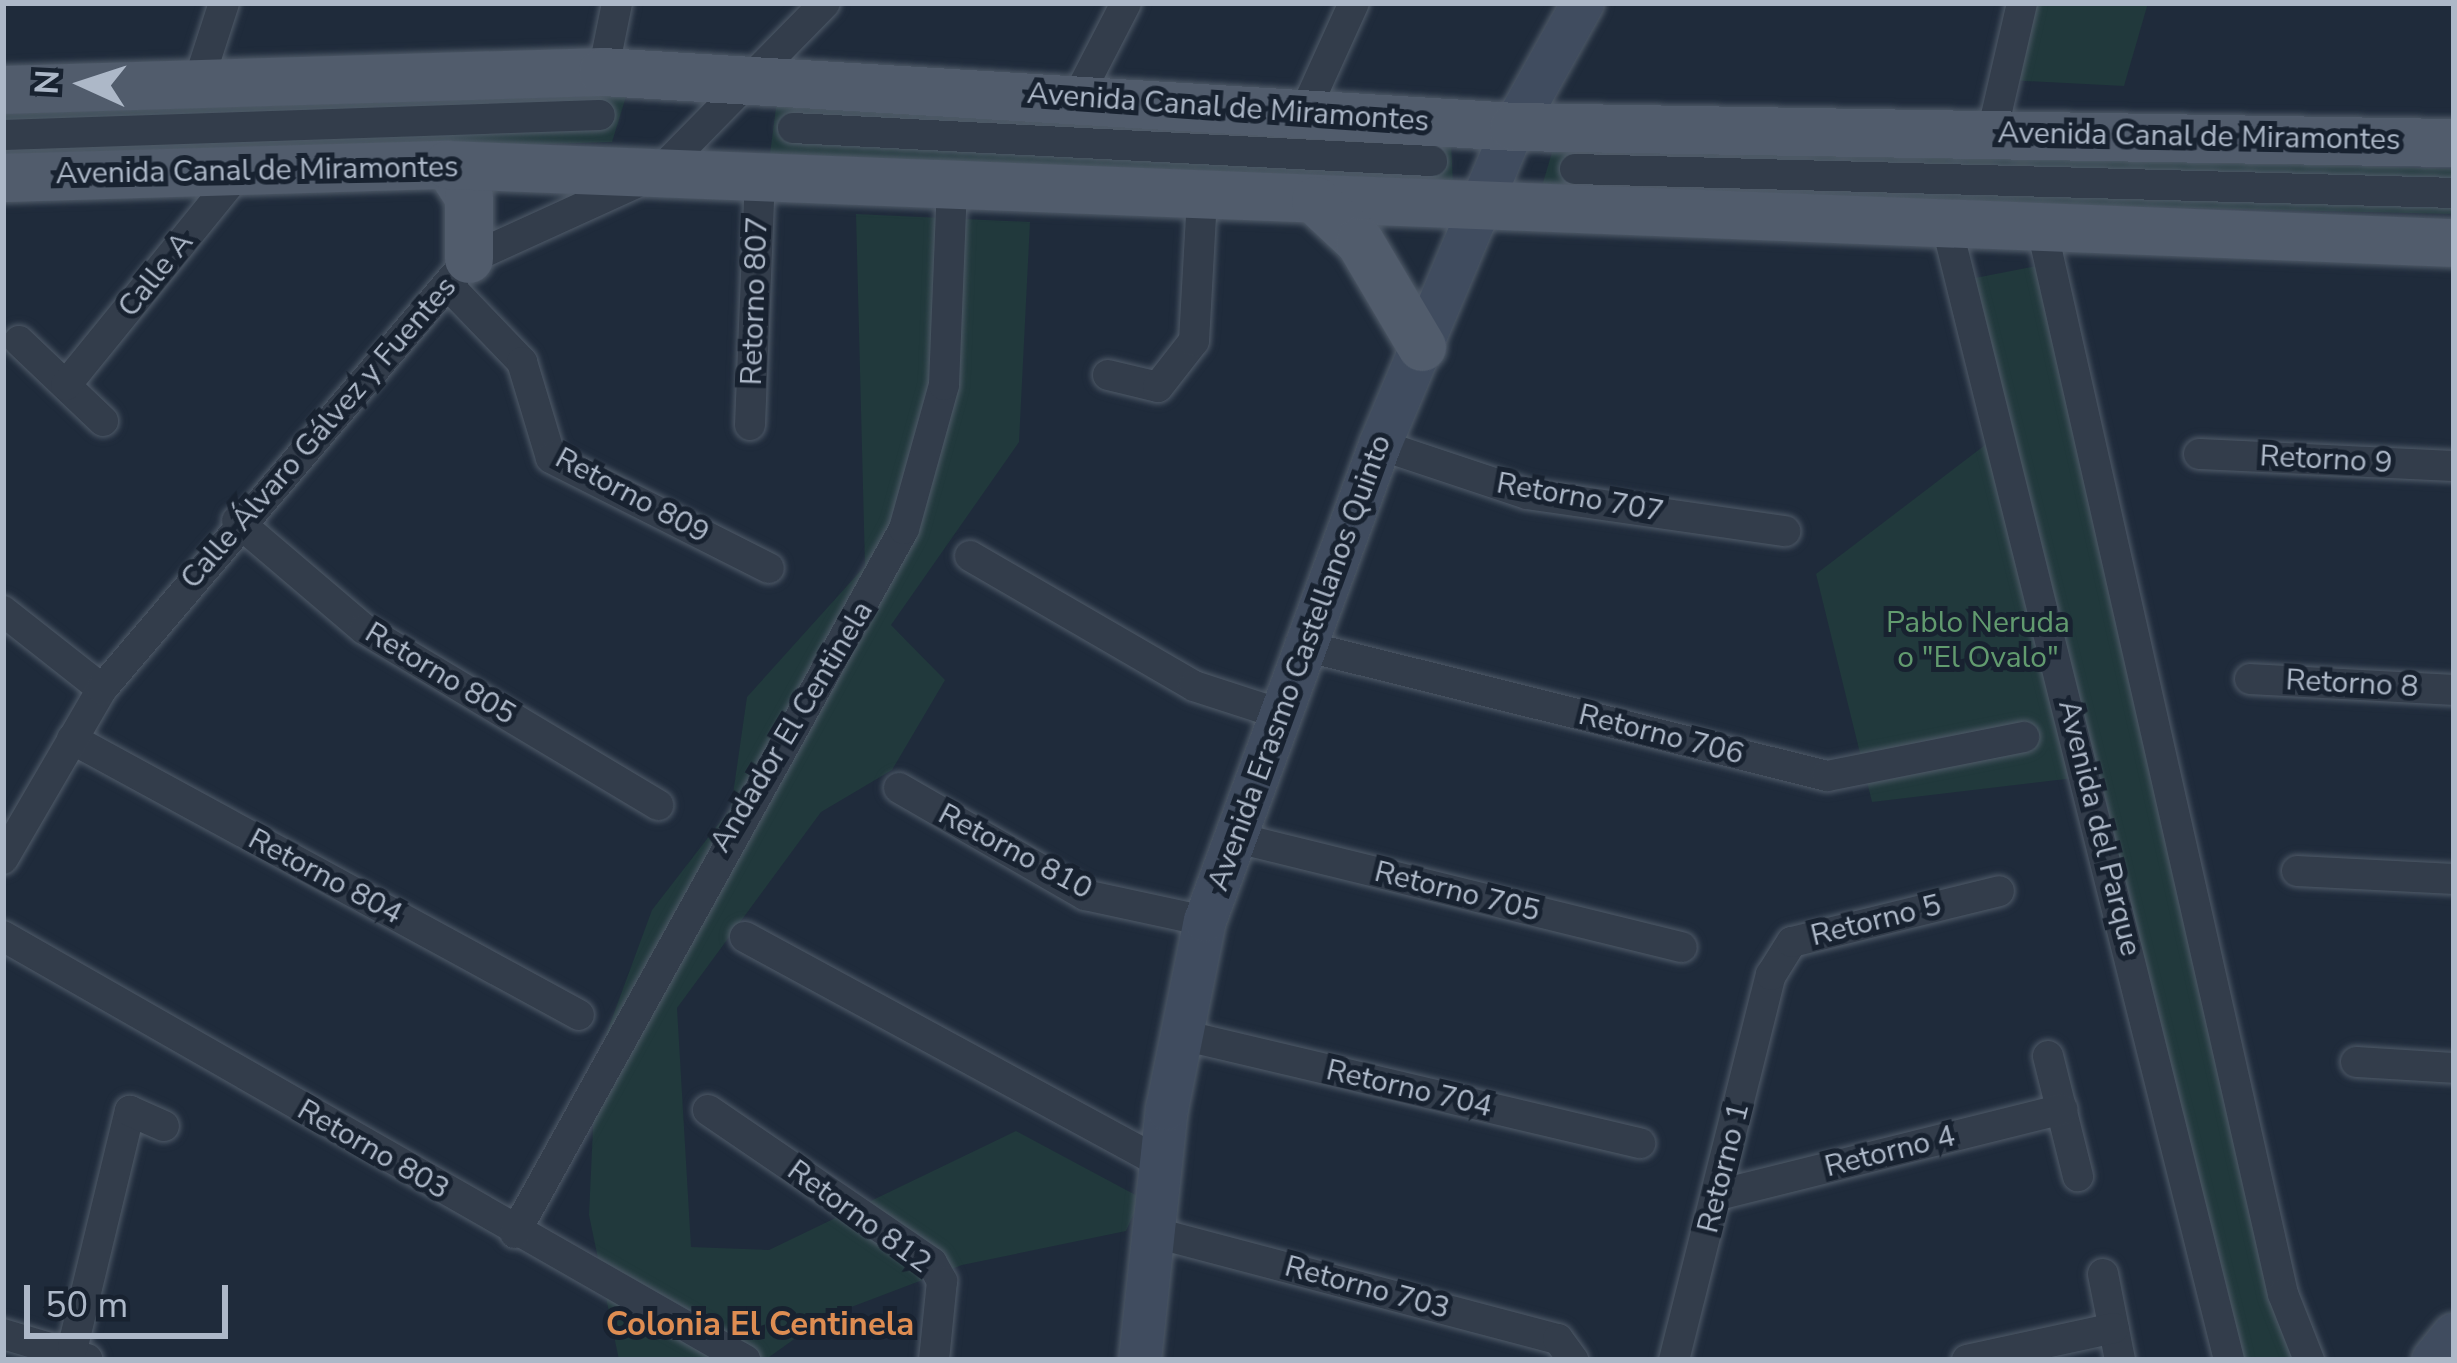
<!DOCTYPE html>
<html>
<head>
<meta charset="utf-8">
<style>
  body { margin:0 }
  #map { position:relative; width:2457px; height:1363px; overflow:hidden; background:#1f2b3b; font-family:"Nunito Sans",sans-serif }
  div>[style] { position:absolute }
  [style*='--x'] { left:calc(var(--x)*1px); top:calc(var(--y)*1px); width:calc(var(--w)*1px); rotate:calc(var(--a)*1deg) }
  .green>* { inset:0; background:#21393c }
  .roads { filter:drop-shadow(0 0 3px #505b69) drop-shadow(0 0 3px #505b69) }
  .street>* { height:30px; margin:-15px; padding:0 15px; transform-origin:15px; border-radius:15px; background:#333d4b }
  .secondary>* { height:42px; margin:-21px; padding:0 21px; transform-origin:21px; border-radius:21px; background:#404c5f }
  .primary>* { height:48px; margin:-24px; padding:0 24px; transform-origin:24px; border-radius:24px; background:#515c6c }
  span { translate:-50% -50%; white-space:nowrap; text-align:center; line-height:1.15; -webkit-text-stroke:10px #182230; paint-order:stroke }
  .street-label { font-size:30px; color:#adb8c8 }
  .park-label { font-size:30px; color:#629b6f }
  .neighbourhood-label { font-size:33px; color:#de8d52; font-weight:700 }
  .frame { position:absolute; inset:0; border:6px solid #adb8c8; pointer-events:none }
  .north { position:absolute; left:24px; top:24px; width:120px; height:120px; -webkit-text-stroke:9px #182230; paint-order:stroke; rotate:273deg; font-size:33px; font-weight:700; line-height:48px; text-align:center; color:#adb8c8 }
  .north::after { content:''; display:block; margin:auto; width:42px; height:54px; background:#adb8c8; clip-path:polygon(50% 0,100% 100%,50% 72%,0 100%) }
  .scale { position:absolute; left:24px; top:1285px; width:204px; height:54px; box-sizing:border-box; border:6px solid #adb8c8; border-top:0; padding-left:15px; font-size:36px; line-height:42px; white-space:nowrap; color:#adb8c8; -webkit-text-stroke:9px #182230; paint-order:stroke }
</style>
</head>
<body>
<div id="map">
  <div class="green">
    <i style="clip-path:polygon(2028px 3px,2148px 3px,2124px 86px,2006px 80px)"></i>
    <i style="clip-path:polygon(628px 90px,612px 142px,3px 161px,3px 114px)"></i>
    <i style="clip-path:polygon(777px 100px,1451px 142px,1453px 184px,770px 154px)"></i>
    <i style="clip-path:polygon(1555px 142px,2454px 169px,2454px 214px,1540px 193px)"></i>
    <i style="clip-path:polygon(856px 214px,1030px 222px,1019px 442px,891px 625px,945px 680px,892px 770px,821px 812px,677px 1008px,691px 1247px,769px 1250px,1016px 1131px,1141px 1198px,1126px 1231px,962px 1265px,825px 1317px,765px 1360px,619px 1360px,589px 1215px,596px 1062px,652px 910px,731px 808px,747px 697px,865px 566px)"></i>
    <i style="clip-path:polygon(2037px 266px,2298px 1360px,2233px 1360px,2100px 775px,1872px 802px,1816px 574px,2010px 426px,1975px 278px)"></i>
  </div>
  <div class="roads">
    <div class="street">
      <i style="--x:603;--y:72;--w:70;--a:-78.5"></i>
      <i style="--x:199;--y:80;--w:81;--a:-72"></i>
      <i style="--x:1077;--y:98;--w:107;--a:-62.7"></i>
      <i style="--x:1304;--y:113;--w:121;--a:-65.6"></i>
      <i style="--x:793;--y:128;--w:640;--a:2.96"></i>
      <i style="--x:1992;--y:133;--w:133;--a:-77"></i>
      <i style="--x:3;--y:135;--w:597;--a:-1.92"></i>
      <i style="--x:1575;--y:169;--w:879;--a:1.56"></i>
      <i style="--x:1947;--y:227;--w:1168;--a:76.02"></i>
      <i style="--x:2042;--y:229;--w:1092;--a:77.25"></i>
      <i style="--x:2283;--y:1294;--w:71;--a:68.5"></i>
      <i style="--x:448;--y:285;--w:107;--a:46.1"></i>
      <i style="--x:522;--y:362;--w:100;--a:73.2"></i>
      <i style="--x:551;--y:458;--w:244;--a:26.8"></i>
      <i style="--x:19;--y:341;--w:116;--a:43.6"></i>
      <i style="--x:1108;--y:375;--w:51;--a:13.5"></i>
      <i style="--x:1158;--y:387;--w:58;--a:-52"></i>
      <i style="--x:1194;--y:341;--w:143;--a:-86.8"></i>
      <i style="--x:66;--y:385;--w:282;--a:-50.9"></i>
      <i style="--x:750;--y:425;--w:248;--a:-87.7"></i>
      <i style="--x:1380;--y:445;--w:155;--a:18.4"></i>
      <i style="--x:1527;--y:494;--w:261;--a:8.2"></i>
      <i style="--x:2199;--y:454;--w:255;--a:2.7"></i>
      <i style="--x:237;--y:521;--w:167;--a:40.4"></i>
      <i style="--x:364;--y:629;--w:343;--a:30.9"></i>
      <i style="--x:970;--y:556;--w:259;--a:30.1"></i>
      <i style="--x:1194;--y:686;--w:87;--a:18"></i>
      <i style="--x:3;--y:611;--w:126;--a:38.2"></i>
      <i style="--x:1300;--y:645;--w:543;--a:13.96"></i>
      <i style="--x:1827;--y:776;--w:201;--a:-11.2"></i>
      <i style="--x:2250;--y:679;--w:204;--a:3.1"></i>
      <i style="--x:72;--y:739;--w:577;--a:28.56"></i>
      <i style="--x:899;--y:788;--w:215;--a:29.9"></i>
      <i style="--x:1085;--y:895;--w:123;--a:12.2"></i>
      <i style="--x:1233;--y:837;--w:462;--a:13.8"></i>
      <i style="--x:3;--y:859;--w:197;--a:-59.8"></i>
      <i style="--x:102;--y:689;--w:565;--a:-49.52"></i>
      <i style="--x:469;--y:259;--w:208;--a:-24.5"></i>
      <i style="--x:658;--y:173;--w:238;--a:-45.5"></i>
      <i style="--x:2297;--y:871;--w:157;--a:2.9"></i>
      <i style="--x:3;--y:936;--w:855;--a:29.74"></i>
      <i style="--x:745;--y:937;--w:472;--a:28.5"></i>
      <i style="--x:1178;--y:1034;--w:475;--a:13.3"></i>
      <i style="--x:2048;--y:1056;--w:124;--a:76"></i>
      <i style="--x:2356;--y:1062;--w:98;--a:3.5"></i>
      <i style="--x:708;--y:1110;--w:271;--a:34.3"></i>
      <i style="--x:932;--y:1263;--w:21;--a:61"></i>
      <i style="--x:942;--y:1281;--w:79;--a:95.8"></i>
      <i style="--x:1718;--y:1195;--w:355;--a:-14"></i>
      <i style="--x:1152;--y:1232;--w:420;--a:14.8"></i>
      <i style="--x:1558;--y:1339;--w:26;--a:54"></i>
      <i style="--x:515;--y:1233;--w:804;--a:-61.08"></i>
      <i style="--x:904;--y:529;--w:149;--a:-74.5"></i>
      <i style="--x:944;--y:385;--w:199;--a:-87.7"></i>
      <i style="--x:2103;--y:1274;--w:88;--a:78.8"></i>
      <i style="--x:3;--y:1334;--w:88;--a:16.6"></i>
      <i style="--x:73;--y:1346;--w:242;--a:-76.4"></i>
      <i style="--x:130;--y:1111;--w:37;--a:24"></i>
      <i style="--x:1674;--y:1360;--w:397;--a:-75.9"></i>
      <i style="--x:1771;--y:975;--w:39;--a:-58"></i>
      <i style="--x:1792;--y:942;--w:213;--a:-13.8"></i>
      <i style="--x:1967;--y:1360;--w:150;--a:-12.3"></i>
    </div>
    <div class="secondary">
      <i style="--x:1140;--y:1360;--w:252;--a:-83.9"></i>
      <i style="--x:1167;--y:1109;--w:192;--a:-78.6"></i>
      <i style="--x:1205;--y:921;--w:507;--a:-69.81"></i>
      <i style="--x:1380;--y:445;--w:345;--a:-67.2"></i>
      <i style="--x:1514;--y:127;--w:142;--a:-60.9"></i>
      <i style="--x:2433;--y:1360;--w:33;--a:-51"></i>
    </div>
    <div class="primary">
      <i style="--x:3;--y:90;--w:600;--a:-1.72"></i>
      <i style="--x:603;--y:72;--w:913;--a:3.45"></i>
      <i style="--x:1514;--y:127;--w:940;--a:0.98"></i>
      <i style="--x:448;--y:165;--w:38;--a:57"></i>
      <i style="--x:469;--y:197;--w:62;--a:90"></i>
      <i style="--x:3;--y:178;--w:445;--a:-1.7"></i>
      <i style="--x:448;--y:165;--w:2008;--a:2.23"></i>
      <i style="--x:1316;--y:201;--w:60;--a:43"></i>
      <i style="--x:1360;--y:242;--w:122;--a:59.4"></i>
    </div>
  </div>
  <div class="street-label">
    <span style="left:1228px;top:108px;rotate:4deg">Avenida Canal de Miramontes</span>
    <span style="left:2199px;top:137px;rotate:1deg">Avenida Canal de Miramontes</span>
    <span style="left:257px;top:171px;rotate:-1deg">Avenida Canal de Miramontes</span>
    <span style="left:156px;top:275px;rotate:-51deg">Calle A</span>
    <span style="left:755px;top:301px;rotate:-88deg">Retorno 807</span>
    <span style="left:319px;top:433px;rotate:-49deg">Calle Álvaro Gálvez y Fuentes</span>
    <span style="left:2326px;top:460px;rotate:3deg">Retorno 9</span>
    <span style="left:632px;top:496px;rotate:28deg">Retorno 809</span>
    <span style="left:1580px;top:498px;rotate:10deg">Retorno 707</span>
    <span style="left:1300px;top:663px;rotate:-70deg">Avenida Erasmo Castellanos Quinto</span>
    <span style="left:440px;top:674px;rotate:31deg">Retorno 805</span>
    <span style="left:2352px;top:684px;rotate:3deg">Retorno 8</span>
    <span style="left:792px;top:727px;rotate:-59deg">Andador El Centinela</span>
    <span style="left:1661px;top:735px;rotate:14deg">Retorno 706</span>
    <span style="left:2099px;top:828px;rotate:76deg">Avenida del Parque</span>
    <span style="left:1015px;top:852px;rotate:28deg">Retorno 810</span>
    <span style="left:325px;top:877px;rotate:28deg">Retorno 804</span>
    <span style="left:1457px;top:892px;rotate:14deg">Retorno 705</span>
    <span style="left:1876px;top:921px;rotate:-14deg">Retorno 5</span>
    <span style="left:1409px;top:1089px;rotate:13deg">Retorno 704</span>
    <span style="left:373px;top:1150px;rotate:30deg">Retorno 803</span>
    <span style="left:1890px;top:1152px;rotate:-14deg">Retorno 4</span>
    <span style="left:1724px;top:1168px;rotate:-76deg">Retorno 1</span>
    <span style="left:859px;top:1217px;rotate:36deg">Retorno 812</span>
    <span style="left:1367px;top:1288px;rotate:15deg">Retorno 703</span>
  </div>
  <div class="park-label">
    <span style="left:1978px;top:640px">Pablo Neruda<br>o "El Ovalo"</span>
  </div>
  <div class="neighbourhood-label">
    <span style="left:760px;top:1325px">Colonia El Centinela</span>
  </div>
  <div class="frame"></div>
  <div class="north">N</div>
  <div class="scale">50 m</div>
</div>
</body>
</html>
